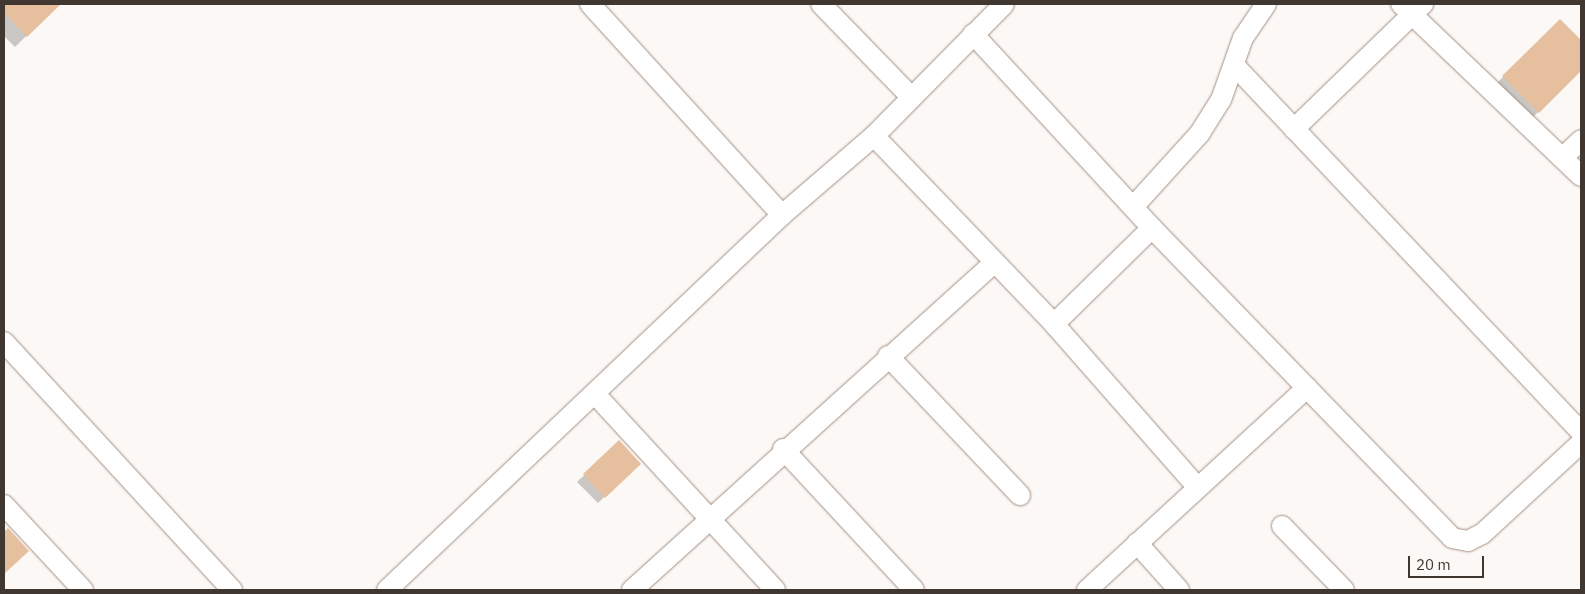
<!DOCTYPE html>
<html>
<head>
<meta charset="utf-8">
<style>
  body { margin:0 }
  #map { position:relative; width:1585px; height:594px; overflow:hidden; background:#fcf8f5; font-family:"IBM Plex Sans",sans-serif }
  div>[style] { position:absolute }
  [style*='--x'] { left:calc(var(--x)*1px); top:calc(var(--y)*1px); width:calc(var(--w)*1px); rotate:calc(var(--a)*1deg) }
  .shadow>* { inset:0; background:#0003 }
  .building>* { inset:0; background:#e6bf9f }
  .roads { filter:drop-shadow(0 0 1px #a48f82) drop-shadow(0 0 1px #a48f82) }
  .street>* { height:20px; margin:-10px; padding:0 10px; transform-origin:10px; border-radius:10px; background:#fff }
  span { translate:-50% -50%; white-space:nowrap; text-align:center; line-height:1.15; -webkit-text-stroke:5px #fcf8f5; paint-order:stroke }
  .frame { position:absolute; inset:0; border:5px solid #403731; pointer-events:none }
  .scale { position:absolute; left:1408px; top:556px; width:76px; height:22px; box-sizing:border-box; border:2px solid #403731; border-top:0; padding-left:6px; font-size:15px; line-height:18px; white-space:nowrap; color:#403731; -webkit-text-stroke:4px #fcf8f5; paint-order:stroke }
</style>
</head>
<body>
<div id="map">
  <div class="shadow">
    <i style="clip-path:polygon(4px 4px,59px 4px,15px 47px,4px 36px)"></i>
    <i style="clip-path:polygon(1560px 20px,1581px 42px,1581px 70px,1529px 121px,1494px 86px)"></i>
    <i style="clip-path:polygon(619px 442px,639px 464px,598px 503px,577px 482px)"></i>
  </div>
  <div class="building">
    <i style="clip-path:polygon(4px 4px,61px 4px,27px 37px,4px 13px)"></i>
    <i style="clip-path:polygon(1560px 19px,1581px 40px,1581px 71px,1539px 113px,1502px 76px)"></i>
    <i style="clip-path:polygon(619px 440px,641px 464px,605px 498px,583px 474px)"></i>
    <i style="clip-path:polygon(8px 528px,29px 551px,4px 574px,4px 532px)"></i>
  </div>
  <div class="roads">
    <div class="street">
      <i style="--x:590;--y:4;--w:285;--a:47.7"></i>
      <i style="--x:821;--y:4;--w:129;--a:45.9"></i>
      <i style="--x:1401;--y:4;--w:249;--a:43.7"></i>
      <i style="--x:973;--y:34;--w:264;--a:47.3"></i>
      <i style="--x:1152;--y:228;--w:431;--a:45.9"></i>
      <i style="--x:1452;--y:538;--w:16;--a:11"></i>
      <i style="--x:1468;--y:541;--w:16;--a:-27"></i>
      <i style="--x:1482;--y:534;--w:134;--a:-42.6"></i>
      <i style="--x:1235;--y:66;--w:504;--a:46.61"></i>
      <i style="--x:1294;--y:129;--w:180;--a:-44.1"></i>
      <i style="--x:874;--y:136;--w:260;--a:46.2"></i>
      <i style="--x:1054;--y:324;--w:217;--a:48.7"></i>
      <i style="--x:1562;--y:158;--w:26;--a:-43"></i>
      <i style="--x:1133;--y:207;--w:100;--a:-47.8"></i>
      <i style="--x:1200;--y:133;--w:39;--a:-58"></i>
      <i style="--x:1221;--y:100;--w:66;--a:-70.5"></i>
      <i style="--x:1243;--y:38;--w:41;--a:-55.9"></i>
      <i style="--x:1054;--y:324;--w:137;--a:-44.4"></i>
      <i style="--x:4;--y:342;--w:337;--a:47.4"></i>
      <i style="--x:888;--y:356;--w:192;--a:46.5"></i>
      <i style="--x:595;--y:394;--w:266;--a:47.4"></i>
      <i style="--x:783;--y:449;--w:192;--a:47.1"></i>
      <i style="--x:4;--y:505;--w:116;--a:47.1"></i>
      <i style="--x:1282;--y:526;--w:89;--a:45.9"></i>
      <i style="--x:1137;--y:543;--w:63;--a:48.2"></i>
      <i style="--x:387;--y:590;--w:545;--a:-43.51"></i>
      <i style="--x:782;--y:215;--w:121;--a:-40.7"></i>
      <i style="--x:874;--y:136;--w:185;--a:-45.4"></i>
      <i style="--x:632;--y:590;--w:489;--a:-42.1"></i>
      <i style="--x:1087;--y:590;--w:299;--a:-42.6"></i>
    </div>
  </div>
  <div class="frame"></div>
  <div class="scale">20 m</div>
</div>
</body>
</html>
